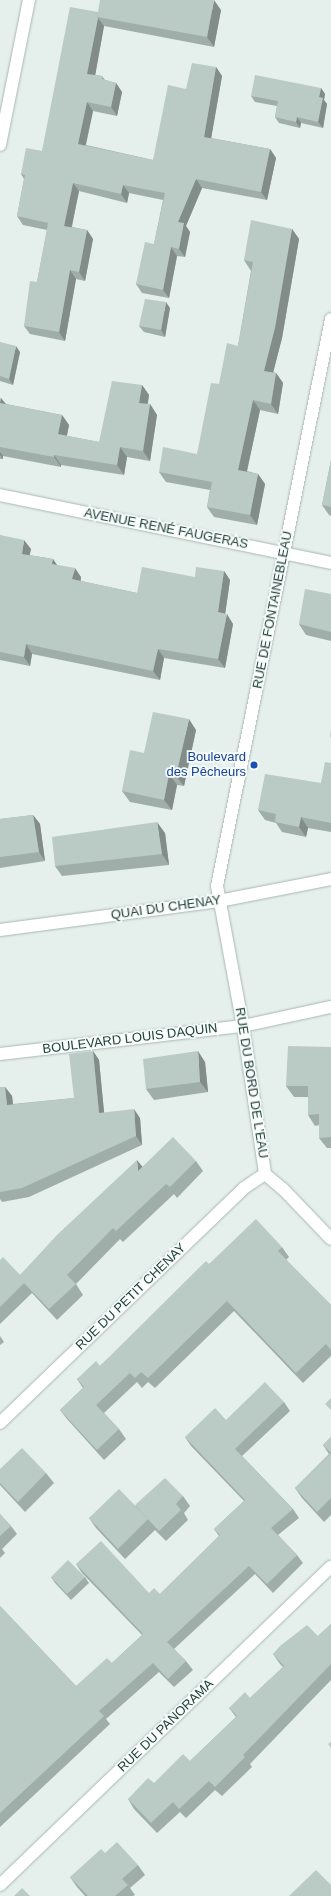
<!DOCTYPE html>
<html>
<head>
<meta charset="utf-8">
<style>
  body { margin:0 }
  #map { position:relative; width:331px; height:1896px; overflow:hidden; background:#e5efeb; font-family:Helvetica,sans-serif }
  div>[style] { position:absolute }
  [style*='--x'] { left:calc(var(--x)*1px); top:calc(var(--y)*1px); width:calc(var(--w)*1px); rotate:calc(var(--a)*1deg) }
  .roads { filter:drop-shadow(0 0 1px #a7b8b3) drop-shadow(0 0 1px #a7b8b3) }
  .street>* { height:12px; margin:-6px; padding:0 6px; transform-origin:6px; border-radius:6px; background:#fff }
  .wall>* { inset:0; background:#a0aea9 }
  .shaded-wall>* { inset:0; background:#828d8a }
  .building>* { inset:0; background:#bacac5 }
  .dots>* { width:11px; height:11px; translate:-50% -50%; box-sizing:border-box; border:2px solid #f6fbf9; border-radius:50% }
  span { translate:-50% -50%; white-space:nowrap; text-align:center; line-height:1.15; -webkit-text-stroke:3.5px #f6fbf9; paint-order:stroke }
  .street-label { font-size:13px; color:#23423d }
  .transit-label { font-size:13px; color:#164399 }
  .right { translate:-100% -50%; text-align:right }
</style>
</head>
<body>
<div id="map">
  <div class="roads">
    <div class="street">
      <i style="--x:0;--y:145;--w:148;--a:-78.7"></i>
      <i style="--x:331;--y:319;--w:578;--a:101.37"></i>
      <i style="--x:217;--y:886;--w:142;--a:79.5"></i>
      <i style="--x:243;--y:1026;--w:150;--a:81.5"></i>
      <i style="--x:265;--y:1174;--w:23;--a:40"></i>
      <i style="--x:283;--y:1189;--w:69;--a:46.2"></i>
      <i style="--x:0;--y:495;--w:338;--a:11.6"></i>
      <i style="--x:0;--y:930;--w:221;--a:-7.5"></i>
      <i style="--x:219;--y:901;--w:114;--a:-11.1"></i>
      <i style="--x:0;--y:1054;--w:245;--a:-6.6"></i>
      <i style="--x:243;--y:1026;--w:90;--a:-12.2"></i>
      <i style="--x:0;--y:1423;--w:339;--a:-43.9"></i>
      <i style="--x:244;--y:1188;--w:25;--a:-34"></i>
      <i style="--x:0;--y:1885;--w:459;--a:-43.9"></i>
    </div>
  </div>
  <div class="wall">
    <i style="clip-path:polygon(221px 10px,214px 47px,104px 26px,95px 75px,102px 76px,105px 80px,116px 83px,122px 92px,117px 116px,93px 111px,86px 145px,153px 160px,186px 89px,216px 67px,222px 76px,211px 138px,270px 149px,276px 158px,267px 200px,202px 188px,186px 226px,190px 232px,185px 257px,177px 256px,169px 298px,142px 293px,136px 284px,154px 244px,163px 200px,129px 193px,127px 203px,79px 191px,72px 227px,87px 230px,93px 239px,85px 281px,76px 279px,65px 341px,30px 334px,24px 326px,37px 282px,47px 230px,23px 225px,17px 216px,24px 179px,21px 174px,42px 151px,98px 12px)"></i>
    <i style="clip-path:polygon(321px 88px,325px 94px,324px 100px,327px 104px,323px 128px,301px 123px,300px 128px,279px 123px,275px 117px,277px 106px,255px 102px,251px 96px)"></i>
    <i style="clip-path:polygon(292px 229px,299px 239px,282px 338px,273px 372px,276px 373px,283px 383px,278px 414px,260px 410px,247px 471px,258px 474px,265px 484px,257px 525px,214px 517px,207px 507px,210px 490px,166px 482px,159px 472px,197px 454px,238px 346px,251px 271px,244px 260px)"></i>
    <i style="clip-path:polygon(170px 308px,165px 337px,144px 332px,139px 326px)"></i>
    <i style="clip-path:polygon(0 342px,20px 352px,13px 385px,0 381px)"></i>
    <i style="clip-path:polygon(142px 385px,149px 395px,148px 404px,150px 404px,157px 415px,150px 461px,127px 457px,124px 475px,61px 465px,61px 467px,3px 456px,3px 459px,0 459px,0 398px,6px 404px,62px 415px,69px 425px,67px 436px,99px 442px)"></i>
    <i style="clip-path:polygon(331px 460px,331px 516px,329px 515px,322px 505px)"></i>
    <i style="clip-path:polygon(0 535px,31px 549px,29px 555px,53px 559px,57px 565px,81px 577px,81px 581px,137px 593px,195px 577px,224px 571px,230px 580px,225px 614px,233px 624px,225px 668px,164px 658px,160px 680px,32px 654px,30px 666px,0 660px)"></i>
    <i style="clip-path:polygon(331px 594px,331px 641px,306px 635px,299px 624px)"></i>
    <i style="clip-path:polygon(196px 730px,184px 786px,177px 785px,172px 810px,130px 802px,122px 791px,144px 753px)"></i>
    <i style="clip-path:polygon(331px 763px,331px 832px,308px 828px,306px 837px,282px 832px,276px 823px,265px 820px,258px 810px,321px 783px)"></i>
    <i style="clip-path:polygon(33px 815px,40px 824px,45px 861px,0 868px,0 819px)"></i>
    <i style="clip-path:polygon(165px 833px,169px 865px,62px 876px,55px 866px)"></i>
    <i style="clip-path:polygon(331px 1047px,331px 1148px,327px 1148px,319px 1138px,319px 1125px,315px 1126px,308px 1115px,308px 1097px,294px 1097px,286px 1086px)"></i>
    <i style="clip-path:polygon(93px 1051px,99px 1060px,104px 1113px,140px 1118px,142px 1145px,29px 1197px,2px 1202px,0 1199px,0 1087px,5px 1087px,12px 1096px,13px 1104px,74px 1098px)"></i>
    <i style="clip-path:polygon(205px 1062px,208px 1092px,154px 1100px,146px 1089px)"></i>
    <i style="clip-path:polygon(196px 1161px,203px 1171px,177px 1198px,174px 1194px,123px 1242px,120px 1239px,76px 1284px,83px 1295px,57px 1320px,32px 1293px,0 1324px,0 1260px,20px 1275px,142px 1167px)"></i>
    <i style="clip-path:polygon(282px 1247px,289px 1257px,286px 1260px,331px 1305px,331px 1356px,303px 1383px,234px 1311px,155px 1388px,148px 1382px,142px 1388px,137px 1382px,104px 1413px,119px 1429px,126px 1439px,104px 1460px,67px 1419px,60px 1410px,83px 1388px,77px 1379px,100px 1366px,209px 1264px)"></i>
    <i style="clip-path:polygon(0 1336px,4px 1342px,0 1345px)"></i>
    <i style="clip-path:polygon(284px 1402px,290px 1411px,242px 1456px,293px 1509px,299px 1518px,278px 1535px,297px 1555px,303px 1563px,273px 1593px,255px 1574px,174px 1649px,186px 1661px,193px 1670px,174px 1687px,159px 1672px,106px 1719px,110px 1724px,0 1827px,0 1606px,76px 1686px,112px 1663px,142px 1635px,82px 1573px,76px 1564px,149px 1593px,160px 1594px,219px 1536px,214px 1529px,244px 1501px,191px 1446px,185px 1437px,226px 1420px)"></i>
    <i style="clip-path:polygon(331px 1437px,331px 1515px,324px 1522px,302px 1498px,295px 1488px,329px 1454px,323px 1445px)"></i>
    <i style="clip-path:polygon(0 1469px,46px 1473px,54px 1483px,25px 1512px,0 1485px)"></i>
    <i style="clip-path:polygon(183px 1496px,190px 1506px,184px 1513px,188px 1520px,166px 1541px,155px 1530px,125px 1559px,96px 1528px,89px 1518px,135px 1506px)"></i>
    <i style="clip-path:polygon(0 1514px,11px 1526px,17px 1534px,2px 1549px,5px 1553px,0 1558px)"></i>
    <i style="clip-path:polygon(51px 1577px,85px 1577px,89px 1583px,71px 1600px,55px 1583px)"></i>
    <i style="clip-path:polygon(331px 1624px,331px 1680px,250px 1764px,252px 1767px,222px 1796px,215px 1790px,186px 1818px,180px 1812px,157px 1833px,134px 1809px,128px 1799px,190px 1761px,236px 1717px,229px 1708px,250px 1698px,283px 1667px,280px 1664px,273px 1654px,318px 1636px)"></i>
    <i style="clip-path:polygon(138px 1865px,145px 1875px,130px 1888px,135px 1895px,133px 1896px,85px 1896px,77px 1887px,70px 1877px)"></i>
  </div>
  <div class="shaded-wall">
    <i style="clip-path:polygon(214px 0,221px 10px,214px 47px,207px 37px)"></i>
    <i style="clip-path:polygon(98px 18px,104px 26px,94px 82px,87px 74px)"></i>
    <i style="clip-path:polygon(216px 67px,222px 76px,210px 145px,204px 137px)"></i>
    <i style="clip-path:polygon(116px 83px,122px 92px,117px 116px,111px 107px)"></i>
    <i style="clip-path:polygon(321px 88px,325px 94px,324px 100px,327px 104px,323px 128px,318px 122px,319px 97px)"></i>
    <i style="clip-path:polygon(87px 102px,93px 111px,84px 152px,78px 144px)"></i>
    <i style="clip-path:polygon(297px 117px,301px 123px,300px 128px,296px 122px)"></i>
    <i style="clip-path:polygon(270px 149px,276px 158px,267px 200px,261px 192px)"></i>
    <i style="clip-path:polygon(196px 179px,202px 188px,186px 226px,190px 232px,185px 257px,179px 249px,178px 222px)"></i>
    <i style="clip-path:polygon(73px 183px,79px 191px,70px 234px,64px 226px)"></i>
    <i style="clip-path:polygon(123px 185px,129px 193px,127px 203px,121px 194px)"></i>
    <i style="clip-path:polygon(292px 229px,299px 239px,282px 338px,271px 381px,264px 371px)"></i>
    <i style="clip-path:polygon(87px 230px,93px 239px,85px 281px,79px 272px)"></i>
    <i style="clip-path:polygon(171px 247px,177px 256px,169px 298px,163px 290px)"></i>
    <i style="clip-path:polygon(70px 270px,76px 279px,65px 341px,59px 332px)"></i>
    <i style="clip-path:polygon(166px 302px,170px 308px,165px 337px,161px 330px)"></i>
    <i style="clip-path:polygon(16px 346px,20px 352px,13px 385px,9px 379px)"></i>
    <i style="clip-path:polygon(276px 373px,283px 383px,278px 414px,271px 404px)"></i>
    <i style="clip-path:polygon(142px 385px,149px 395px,146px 413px,139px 403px)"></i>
    <i style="clip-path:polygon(1px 398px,9px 408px,0 403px)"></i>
    <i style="clip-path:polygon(253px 400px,260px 410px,245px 480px,238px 470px)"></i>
    <i style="clip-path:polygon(150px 404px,157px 415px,150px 461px,143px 451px)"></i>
    <i style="clip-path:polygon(62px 415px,69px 425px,65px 444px,58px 434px)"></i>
    <i style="clip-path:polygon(120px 447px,127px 457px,124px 475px,117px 465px)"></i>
    <i style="clip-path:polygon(0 452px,3px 456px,3px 459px,0 455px)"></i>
    <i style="clip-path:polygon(54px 455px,61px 465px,61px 467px,54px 457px)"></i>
    <i style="clip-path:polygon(258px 474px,265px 484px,257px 525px,250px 515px)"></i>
    <i style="clip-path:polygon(24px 540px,31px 549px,28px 563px,22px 554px)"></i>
    <i style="clip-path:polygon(53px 559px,59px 568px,52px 564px)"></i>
    <i style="clip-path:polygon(75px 568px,81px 577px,79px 588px,72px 579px)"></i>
    <i style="clip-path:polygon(224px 571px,230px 580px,224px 622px,218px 612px)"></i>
    <i style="clip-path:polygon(227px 614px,233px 624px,225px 668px,218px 659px)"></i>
    <i style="clip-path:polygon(26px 644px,32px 654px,30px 666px,24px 657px)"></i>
    <i style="clip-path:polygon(158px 649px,164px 658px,160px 680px,153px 671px)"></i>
    <i style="clip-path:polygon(189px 719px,196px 730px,184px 786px,176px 776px)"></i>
    <i style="clip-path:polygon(169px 774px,177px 785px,172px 810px,164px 800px)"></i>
    <i style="clip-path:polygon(33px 815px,40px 824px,45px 861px,39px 852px)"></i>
    <i style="clip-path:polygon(301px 817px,308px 828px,306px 837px,299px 827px)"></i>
    <i style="clip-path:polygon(157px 822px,165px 833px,169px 865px,162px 854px)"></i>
    <i style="clip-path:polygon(93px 1051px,99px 1060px,105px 1122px,99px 1113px)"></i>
    <i style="clip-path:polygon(198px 1051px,205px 1062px,208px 1092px,200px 1082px)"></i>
    <i style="clip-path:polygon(5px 1087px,12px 1096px,14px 1114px,7px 1105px)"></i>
    <i style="clip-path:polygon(134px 1109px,140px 1118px,142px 1145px,136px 1136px)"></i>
    <i style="clip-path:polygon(137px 1160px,145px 1170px,138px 1171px)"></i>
  </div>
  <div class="building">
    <i style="clip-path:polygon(100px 0,214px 0,207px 37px,97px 17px)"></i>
    <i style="clip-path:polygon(70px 7px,98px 12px,97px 17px,98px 18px,87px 74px,102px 76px,102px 79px,116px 83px,111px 107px,87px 102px,78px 144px,153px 160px,168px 85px,186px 89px,192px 63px,216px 67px,204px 137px,270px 149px,261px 192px,196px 179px,178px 222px,184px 223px,179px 249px,168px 246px,171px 247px,163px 290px,136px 284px,145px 242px,154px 244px,165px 193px,123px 185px,121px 194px,73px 183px,64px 226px,87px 230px,79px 272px,70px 270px,59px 332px,24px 326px,30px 281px,37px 282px,48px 223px,17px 216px,25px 175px,21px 174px,26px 148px,42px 151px)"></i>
    <i style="clip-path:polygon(255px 75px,321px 88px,319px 97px,323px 98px,318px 122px,297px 117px,296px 122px,275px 117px,278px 101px,251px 96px)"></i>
    <i style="clip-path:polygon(251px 220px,292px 229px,275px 328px,264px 371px,276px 373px,271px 404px,253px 400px,238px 470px,258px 474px,250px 515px,207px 507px,212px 482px,159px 472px,163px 447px,197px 454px,211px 383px,219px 384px,227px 343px,238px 346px,253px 262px,244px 260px)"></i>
    <i style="clip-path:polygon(145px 299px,166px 302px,161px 330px,139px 326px)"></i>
    <i style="clip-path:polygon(0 342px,16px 346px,9px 379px,0 376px)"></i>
    <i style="clip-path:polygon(112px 381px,142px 385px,139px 403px,150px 404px,143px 451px,120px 447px,117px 465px,54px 455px,54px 457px,0 447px,0 398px,1px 398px,0 403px,62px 415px,58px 434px,99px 442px)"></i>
    <i style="clip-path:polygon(331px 460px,331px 507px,322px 505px)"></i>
    <i style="clip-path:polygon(0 535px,24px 540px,22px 554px,53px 559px,52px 564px,75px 568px,72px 579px,137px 593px,142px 567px,195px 577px,196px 567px,224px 571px,218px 612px,227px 614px,218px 659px,158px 649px,153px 671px,26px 644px,24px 657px,0 652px)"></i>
    <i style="clip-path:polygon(305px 589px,331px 594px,331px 632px,299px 624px)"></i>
    <i style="clip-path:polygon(153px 712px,189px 719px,176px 776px,169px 774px,164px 800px,122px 791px,130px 750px,144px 753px)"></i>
    <i style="clip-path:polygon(331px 729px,331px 737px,330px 737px)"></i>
    <i style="clip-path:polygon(325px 762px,331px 763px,331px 823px,301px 817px,299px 827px,275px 822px,276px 814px,258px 810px,265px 774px,321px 783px)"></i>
    <i style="clip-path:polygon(33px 815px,39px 852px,0 857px,0 819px)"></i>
    <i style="clip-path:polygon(157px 822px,162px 854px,55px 866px,52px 837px)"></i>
    <i style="clip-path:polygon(288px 1046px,331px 1047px,331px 1137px,319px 1138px,319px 1114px,308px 1115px,308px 1086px,286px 1086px)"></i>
    <i style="clip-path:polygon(93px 1051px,99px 1113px,134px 1109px,136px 1136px,22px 1188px,0 1192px,0 1087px,5px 1087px,7px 1105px,74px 1098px,69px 1054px)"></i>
    <i style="clip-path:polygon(198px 1051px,200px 1082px,146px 1089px,143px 1059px)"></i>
    <i style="clip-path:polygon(173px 1137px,196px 1161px,170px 1187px,166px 1184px,116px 1231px,113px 1228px,67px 1275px,76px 1284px,49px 1309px,24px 1283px,0 1307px,0 1260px,3px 1257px,20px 1275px,57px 1235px,137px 1160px,138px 1171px)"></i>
    <i style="clip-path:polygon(256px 1219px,282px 1247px,278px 1251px,331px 1305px,331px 1350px,326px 1344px,296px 1373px,227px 1301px,148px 1378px,141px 1372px,135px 1378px,130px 1373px,96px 1405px,119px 1429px,97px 1450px,60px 1410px,84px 1387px,77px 1379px,96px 1361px,100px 1366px,206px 1261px,209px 1264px)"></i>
    <i style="clip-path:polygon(265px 1382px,284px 1402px,235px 1449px,293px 1509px,271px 1528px,297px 1555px,267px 1584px,249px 1566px,167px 1642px,186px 1661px,168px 1679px,153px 1663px,99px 1711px,104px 1716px,0 1813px,0 1606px,76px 1686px,107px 1658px,112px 1663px,143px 1634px,76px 1564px,101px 1541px,149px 1593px,154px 1588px,160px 1594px,220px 1535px,214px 1529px,245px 1500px,185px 1437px,215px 1408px,226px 1420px)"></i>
    <i style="clip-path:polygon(331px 1398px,331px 1410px,325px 1404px)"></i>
    <i style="clip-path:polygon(331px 1437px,331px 1498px,317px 1512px,295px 1488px,331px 1453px,323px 1445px)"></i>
    <i style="clip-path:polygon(22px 1448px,46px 1473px,18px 1502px,0 1483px,0 1469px)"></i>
    <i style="clip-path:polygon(165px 1478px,183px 1496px,176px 1504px,181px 1510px,159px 1531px,135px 1505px)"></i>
    <i style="clip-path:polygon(119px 1489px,148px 1519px,118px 1549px,89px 1518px)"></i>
    <i style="clip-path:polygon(0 1514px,11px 1526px,0 1536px)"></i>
    <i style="clip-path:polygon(68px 1560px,85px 1577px,67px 1594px,51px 1577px)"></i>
    <i style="clip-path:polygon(331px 1624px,331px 1664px,243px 1755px,245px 1757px,215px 1787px,209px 1781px,179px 1809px,173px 1802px,151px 1823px,128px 1799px,148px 1778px,154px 1783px,183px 1754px,190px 1761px,237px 1716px,229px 1708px,245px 1692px,250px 1698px,284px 1666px,273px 1654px,280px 1646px,307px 1625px,318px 1636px)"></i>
    <i style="clip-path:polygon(331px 1742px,331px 1748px,328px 1744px)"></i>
    <i style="clip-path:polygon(117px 1842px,138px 1865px,122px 1879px,128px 1885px,115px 1896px,88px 1896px,70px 1877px,101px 1849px,105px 1853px)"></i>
    <i style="clip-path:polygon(316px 1870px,331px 1885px,331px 1896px,289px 1896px)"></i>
    <i style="clip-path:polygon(22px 1888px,30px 1896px,14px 1896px)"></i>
  </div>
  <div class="dots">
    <i style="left:254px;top:765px;background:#1a4fb4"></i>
  </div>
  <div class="street-label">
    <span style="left:166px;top:529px;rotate:11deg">AVENUE RENÉ FAUGERAS</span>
    <span style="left:273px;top:610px;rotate:-79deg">RUE DE FONTAINEBLEAU</span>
    <span style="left:166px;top:908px;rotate:-8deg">QUAI DU CHENAY</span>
    <span style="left:130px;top:1039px;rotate:-7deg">BOULEVARD LOUIS DAQUIN</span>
    <span style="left:251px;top:1083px;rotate:81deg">RUE DU BORD DE L'EAU</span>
    <span style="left:131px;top:1297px;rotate:-44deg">RUE DU PETIT CHENAY</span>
    <span style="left:166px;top:1726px;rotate:-44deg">RUE DU PANORAMA</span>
  </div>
  <div class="transit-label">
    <span class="right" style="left:246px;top:765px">Boulevard<br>des Pêcheurs</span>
  </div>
</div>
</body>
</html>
